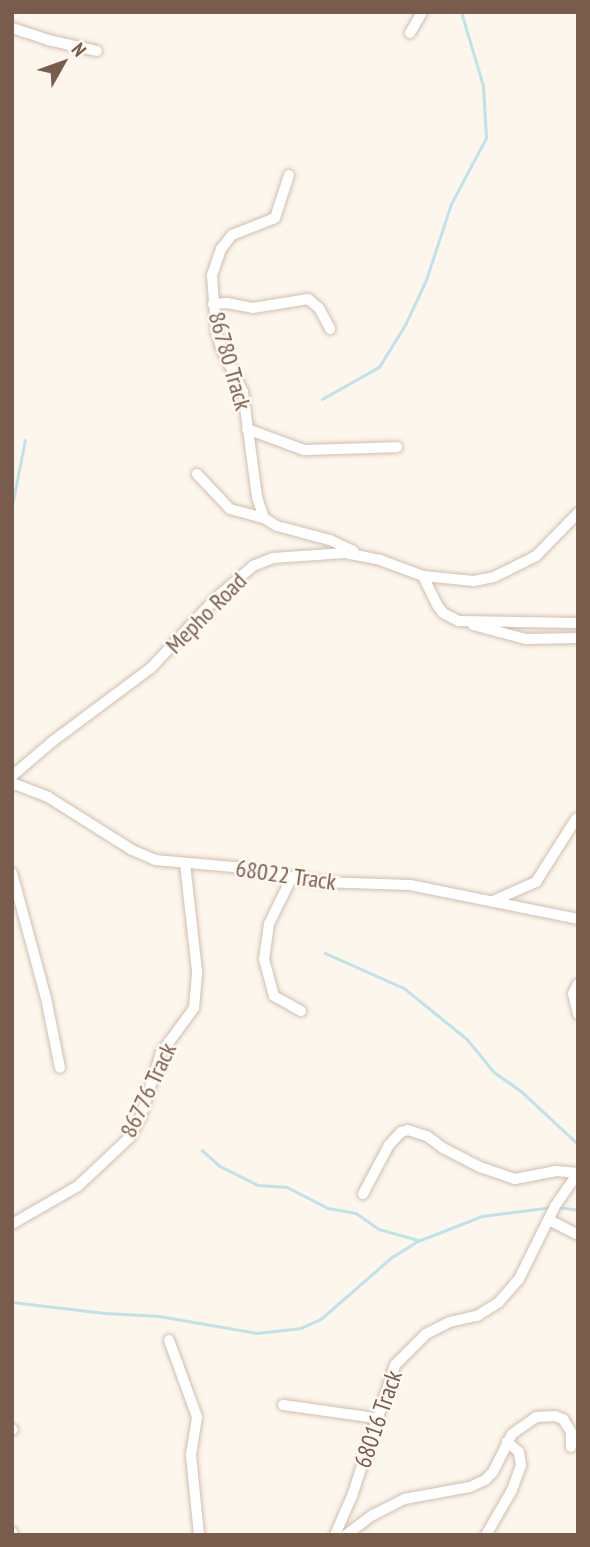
<!DOCTYPE html>
<html>
<head>
<meta charset="utf-8">
<style>
  body { margin:0 }
  #map { position:relative; width:590px; height:1547px; overflow:hidden; background:#fdf6ec; font-family:"PT Sans Narrow",sans-serif }
  div>[style] { position:absolute }
  [style*='--x'] { left:calc(var(--x)*1px); top:calc(var(--y)*1px); width:calc(var(--w)*1px); rotate:calc(var(--a)*1deg) }
  .stream>* { height:2.5px; margin:-1.25px; padding:0 1.25px; transform-origin:1.25px; border-radius:1.25px; background:#bfe3e8 }
  .roads { filter:drop-shadow(0 0 2px #d1beb0) drop-shadow(0 0 2px #d1beb0) }
  .minor>* { height:10px; margin:-5px; padding:0 5px; transform-origin:5px; border-radius:5px; background:#fff }
  span { translate:-50% -50%; white-space:nowrap; text-align:center; line-height:1.15; -webkit-text-stroke:5px #fffaf3; paint-order:stroke }
  .street-label { font-size:24px; color:#7a5c4d }
  .frame { position:absolute; inset:0; border:14px solid #7a5c4d; pointer-events:none }
  .north { position:absolute; left:28px; top:28px; width:70px; height:70px; -webkit-text-stroke:5px #fffaf3; paint-order:stroke; rotate:50deg; font-size:19px; font-weight:700; line-height:28px; text-align:center; color:#7a5c4d }
  .north::after { content:''; display:block; margin:auto; width:24px; height:32px; background:#7a5c4d; clip-path:polygon(50% 0,100% 100%,50% 72%,0 100%) }
</style>
</head>
<body>
<div id="map">
  <div class="stream">
    <i style="--x:322;--y:399;--w:65;--a:-29.3"></i>
    <i style="--x:379;--y:367;--w:49;--a:-58.2"></i>
    <i style="--x:405;--y:325;--w:50;--a:-65"></i>
    <i style="--x:426;--y:280;--w:80;--a:-71.8"></i>
    <i style="--x:451;--y:204;--w:75;--a:-62.1"></i>
    <i style="--x:486;--y:138;--w:52;--a:-93.3"></i>
    <i style="--x:483;--y:86;--w:77;--a:-106.6"></i>
    <i style="--x:12;--y:506;--w:67;--a:-78.9"></i>
    <i style="--x:325;--y:953;--w:86;--a:23.9"></i>
    <i style="--x:404;--y:988;--w:81;--a:39"></i>
    <i style="--x:467;--y:1039;--w:43;--a:50.7"></i>
    <i style="--x:494;--y:1072;--w:33;--a:35"></i>
    <i style="--x:521;--y:1091;--w:78;--a:42.9"></i>
    <i style="--x:202;--y:1150;--w:24;--a:42"></i>
    <i style="--x:220;--y:1166;--w:42;--a:26.6"></i>
    <i style="--x:258;--y:1185;--w:29;--a:4"></i>
    <i style="--x:287;--y:1187;--w:46;--a:27.1"></i>
    <i style="--x:328;--y:1208;--w:28;--a:10"></i>
    <i style="--x:356;--y:1213;--w:28;--a:35"></i>
    <i style="--x:379;--y:1229;--w:41;--a:15.8"></i>
    <i style="--x:559;--y:1207;--w:19;--a:9"></i>
    <i style="--x:12;--y:1302;--w:95;--a:6.7"></i>
    <i style="--x:106;--y:1313;--w:53;--a:3.2"></i>
    <i style="--x:159;--y:1316;--w:99;--a:9.8"></i>
    <i style="--x:257;--y:1333;--w:44;--a:-6.5"></i>
    <i style="--x:301;--y:1328;--w:23;--a:-25"></i>
    <i style="--x:322;--y:1318;--w:93;--a:-41.1"></i>
    <i style="--x:392;--y:1257;--w:31;--a:-32"></i>
    <i style="--x:418;--y:1241;--w:69;--a:-21.3"></i>
    <i style="--x:482;--y:1216;--w:71;--a:-7.3"></i>
  </div>
  <div class="roads">
    <div class="minor">
      <i style="--x:12;--y:28;--w:38;--a:18"></i>
      <i style="--x:48;--y:40;--w:50;--a:12.7"></i>
      <i style="--x:410;--y:33;--w:24;--a:-60"></i>
      <i style="--x:289;--y:175;--w:45;--a:108"></i>
      <i style="--x:275;--y:218;--w:46;--a:158.4"></i>
      <i style="--x:232;--y:235;--w:18;--a:128"></i>
      <i style="--x:221;--y:249;--w:28;--a:109"></i>
      <i style="--x:212;--y:275;--w:55;--a:85.8"></i>
      <i style="--x:216;--y:330;--w:19;--a:74"></i>
      <i style="--x:221;--y:348;--w:49;--a:63.4"></i>
      <i style="--x:243;--y:392;--w:106;--a:82.4"></i>
      <i style="--x:257;--y:497;--w:22;--a:72"></i>
      <i style="--x:264;--y:518;--w:15;--a:32"></i>
      <i style="--x:277;--y:526;--w:55;--a:14.8"></i>
      <i style="--x:330;--y:540;--w:26;--a:25"></i>
      <i style="--x:213;--y:304;--w:14;--a:-4"></i>
      <i style="--x:227;--y:303;--w:26;--a:11"></i>
      <i style="--x:253;--y:308;--w:56;--a:-9.3"></i>
      <i style="--x:308;--y:299;--w:14;--a:39"></i>
      <i style="--x:319;--y:308;--w:24;--a:62"></i>
      <i style="--x:247;--y:429;--w:61;--a:20.2"></i>
      <i style="--x:304;--y:450;--w:93;--a:-1.8"></i>
      <i style="--x:197;--y:474;--w:48;--a:46.7"></i>
      <i style="--x:230;--y:509;--w:35;--a:15"></i>
      <i style="--x:423;--y:576;--w:32;--a:64"></i>
      <i style="--x:437;--y:605;--w:10;--a:53"></i>
      <i style="--x:443;--y:613;--w:18;--a:27"></i>
      <i style="--x:459;--y:621;--w:119;--a:1"></i>
      <i style="--x:473;--y:625;--w:55;--a:14.8"></i>
      <i style="--x:526;--y:639;--w:52;--a:-1.1"></i>
      <i style="--x:12;--y:776;--w:54;--a:-40.5"></i>
      <i style="--x:53;--y:741;--w:122;--a:-36.7"></i>
      <i style="--x:151;--y:668;--w:97;--a:-47.1"></i>
      <i style="--x:217;--y:597;--w:48;--a:-40.7"></i>
      <i style="--x:253;--y:566;--w:22;--a:-22"></i>
      <i style="--x:273;--y:558;--w:72;--a:-4"></i>
      <i style="--x:345;--y:553;--w:36;--a:11"></i>
      <i style="--x:380;--y:560;--w:46;--a:20.4"></i>
      <i style="--x:423;--y:576;--w:51;--a:5.6"></i>
      <i style="--x:474;--y:581;--w:20;--a:-11"></i>
      <i style="--x:494;--y:577;--w:47;--a:-26.6"></i>
      <i style="--x:536;--y:556;--w:60;--a:-45.7"></i>
      <i style="--x:12;--y:783;--w:39;--a:21"></i>
      <i style="--x:48;--y:797;--w:99;--a:32.2"></i>
      <i style="--x:132;--y:850;--w:25;--a:23"></i>
      <i style="--x:155;--y:860;--w:79;--a:5.1"></i>
      <i style="--x:234;--y:867;--w:87;--a:9.9"></i>
      <i style="--x:320;--y:882;--w:90;--a:1.9"></i>
      <i style="--x:410;--y:885;--w:171;--a:11.4"></i>
      <i style="--x:12;--y:873;--w:130;--a:74.8"></i>
      <i style="--x:46;--y:998;--w:71;--a:78.7"></i>
      <i style="--x:291;--y:879;--w:50;--a:116.1"></i>
      <i style="--x:269;--y:924;--w:35;--a:98"></i>
      <i style="--x:264;--y:959;--w:38;--a:75"></i>
      <i style="--x:274;--y:996;--w:31;--a:29"></i>
      <i style="--x:495;--y:900;--w:45;--a:-23.7"></i>
      <i style="--x:536;--y:882;--w:75;--a:-57.6"></i>
      <i style="--x:578;--y:984;--w:11;--a:117"></i>
      <i style="--x:573;--y:994;--w:21;--a:76"></i>
      <i style="--x:363;--y:1194;--w:55;--a:-62"></i>
      <i style="--x:389;--y:1145;--w:18;--a:-47"></i>
      <i style="--x:401;--y:1132;--w:7;--a:-16"></i>
      <i style="--x:408;--y:1130;--w:20;--a:18"></i>
      <i style="--x:427;--y:1136;--w:20;--a:37"></i>
      <i style="--x:443;--y:1148;--w:42;--a:27.2"></i>
      <i style="--x:480;--y:1167;--w:37;--a:19"></i>
      <i style="--x:515;--y:1179;--w:42;--a:-11"></i>
      <i style="--x:556;--y:1171;--w:22;--a:5"></i>
      <i style="--x:549;--y:1220;--w:33;--a:27"></i>
      <i style="--x:12;--y:1224;--w:76;--a:-29.9"></i>
      <i style="--x:78;--y:1186;--w:70;--a:-43.3"></i>
      <i style="--x:129;--y:1138;--w:25;--a:-61"></i>
      <i style="--x:141;--y:1116;--w:66;--a:-72.4"></i>
      <i style="--x:161;--y:1053;--w:56;--a:-53.7"></i>
      <i style="--x:194;--y:1008;--w:37;--a:-85"></i>
      <i style="--x:197;--y:971;--w:108;--a:-96.4"></i>
      <i style="--x:169;--y:1340;--w:82;--a:70"></i>
      <i style="--x:197;--y:1417;--w:38;--a:99"></i>
      <i style="--x:191;--y:1455;--w:80;--a:84.3"></i>
      <i style="--x:283;--y:1405;--w:93;--a:8"></i>
      <i style="--x:12;--y:1429;--w:1;--a:45"></i>
      <i style="--x:12;--y:1532;--w:3;--a:72"></i>
      <i style="--x:335;--y:1535;--w:43;--a:-66.4"></i>
      <i style="--x:352;--y:1496;--w:138;--a:-71.8"></i>
      <i style="--x:395;--y:1365;--w:44;--a:-45"></i>
      <i style="--x:426;--y:1334;--w:27;--a:-27"></i>
      <i style="--x:450;--y:1322;--w:28;--a:-13"></i>
      <i style="--x:477;--y:1316;--w:26;--a:-32"></i>
      <i style="--x:499;--y:1302;--w:30;--a:-49"></i>
      <i style="--x:519;--y:1279;--w:81;--a:-63.7"></i>
      <i style="--x:555;--y:1206;--w:40;--a:-55.1"></i>
      <i style="--x:346;--y:1535;--w:34;--a:-37"></i>
      <i style="--x:373;--y:1515;--w:35;--a:-27"></i>
      <i style="--x:404;--y:1499;--w:67;--a:-10.3"></i>
      <i style="--x:470;--y:1487;--w:17;--a:-25"></i>
      <i style="--x:485;--y:1480;--w:11;--a:-45"></i>
      <i style="--x:493;--y:1472;--w:42;--a:-63.4"></i>
      <i style="--x:512;--y:1434;--w:29;--a:-35"></i>
      <i style="--x:536;--y:1417;--w:19;--a:-3"></i>
      <i style="--x:555;--y:1416;--w:9;--a:21"></i>
      <i style="--x:563;--y:1419;--w:15;--a:58"></i>
      <i style="--x:571;--y:1432;--w:15;--a:90"></i>
      <i style="--x:486;--y:1535;--w:52;--a:-60"></i>
      <i style="--x:512;--y:1490;--w:27;--a:-70"></i>
      <i style="--x:521;--y:1465;--w:13;--a:-99"></i>
      <i style="--x:519;--y:1452;--w:16;--a:-140"></i>
    </div>
  </div>
  <div class="street-label">
    <span style="left:230px;top:361px;rotate:74deg">86780 Track</span>
    <span style="left:206px;top:613px;rotate:-45deg">Mepho Road</span>
    <span style="left:286px;top:875px;rotate:8deg">68022 Track</span>
    <span style="left:148px;top:1090px;rotate:-65deg">86776 Track</span>
    <span style="left:378px;top:1419px;rotate:-71deg">68016 Track</span>
  </div>
  <div class="frame"></div>
  <div class="north">N</div>
</div>
</body>
</html>
